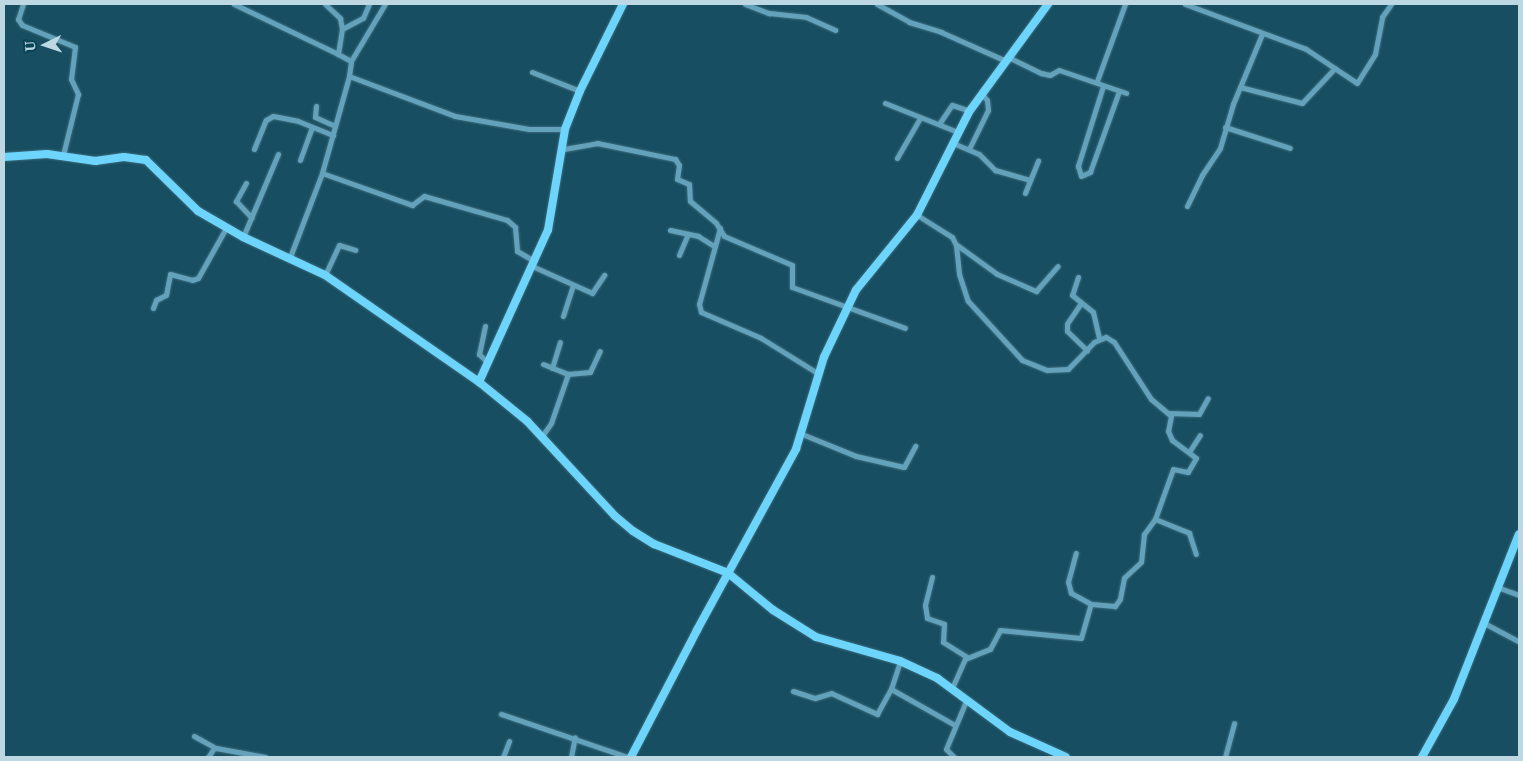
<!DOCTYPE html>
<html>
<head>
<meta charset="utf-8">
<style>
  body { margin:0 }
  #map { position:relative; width:1523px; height:761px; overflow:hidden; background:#174e61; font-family:"Noto Serif",serif }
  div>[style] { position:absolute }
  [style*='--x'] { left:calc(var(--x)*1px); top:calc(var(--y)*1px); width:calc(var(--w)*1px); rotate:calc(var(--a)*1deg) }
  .roads { filter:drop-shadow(0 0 1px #3c6c7e) drop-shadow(0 0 1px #3c6c7e) }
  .street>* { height:5px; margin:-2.5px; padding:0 2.5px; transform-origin:2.5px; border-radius:2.5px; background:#64a2bb }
  .secondary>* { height:8px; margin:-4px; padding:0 4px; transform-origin:4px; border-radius:4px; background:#6dd5fc }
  span { translate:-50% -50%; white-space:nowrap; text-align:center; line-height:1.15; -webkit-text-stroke:4.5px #074355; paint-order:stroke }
  .frame { position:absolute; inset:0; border:5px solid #bdd8e3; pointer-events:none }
  .north { position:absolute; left:20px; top:20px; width:50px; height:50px; -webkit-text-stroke:4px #074355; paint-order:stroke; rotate:266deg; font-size:14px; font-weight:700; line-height:20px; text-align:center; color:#bdd8e3 }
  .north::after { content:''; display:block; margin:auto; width:18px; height:22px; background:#bdd8e3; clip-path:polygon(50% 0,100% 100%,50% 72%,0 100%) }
</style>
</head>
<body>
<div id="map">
  <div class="roads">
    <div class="street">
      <i style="--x:23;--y:4;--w:16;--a:108"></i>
      <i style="--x:18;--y:19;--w:7;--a:56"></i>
      <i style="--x:22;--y:25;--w:57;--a:22.5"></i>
      <i style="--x:75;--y:47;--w:32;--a:97"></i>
      <i style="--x:71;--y:79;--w:17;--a:65"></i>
      <i style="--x:78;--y:94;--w:63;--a:103.8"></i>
      <i style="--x:234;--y:4;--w:115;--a:25.7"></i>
      <i style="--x:325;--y:4;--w:21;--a:43"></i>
      <i style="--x:340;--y:18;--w:11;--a:80"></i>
      <i style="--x:745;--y:4;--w:26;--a:21"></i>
      <i style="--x:769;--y:13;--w:37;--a:6"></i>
      <i style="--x:806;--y:17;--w:32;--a:24"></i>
      <i style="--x:877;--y:4;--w:37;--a:29"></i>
      <i style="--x:909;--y:22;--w:34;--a:17"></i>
      <i style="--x:941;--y:32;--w:71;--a:24"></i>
      <i style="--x:1185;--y:4;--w:129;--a:20.4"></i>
      <i style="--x:1306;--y:49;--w:61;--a:33.7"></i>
      <i style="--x:1357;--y:83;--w:34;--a:-58"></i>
      <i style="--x:1375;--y:54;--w:38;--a:-79"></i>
      <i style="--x:1382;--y:17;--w:16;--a:-55"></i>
      <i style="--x:1008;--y:57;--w:37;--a:26"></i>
      <i style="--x:1041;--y:73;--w:9;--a:13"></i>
      <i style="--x:1050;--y:75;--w:10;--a:-29"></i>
      <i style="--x:1059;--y:70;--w:71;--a:18.9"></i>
      <i style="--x:351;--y:61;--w:66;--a:-59.2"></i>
      <i style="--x:532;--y:72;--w:52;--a:21.6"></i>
      <i style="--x:349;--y:76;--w:113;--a:20.7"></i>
      <i style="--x:455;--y:116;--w:75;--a:10"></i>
      <i style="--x:529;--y:129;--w:36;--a:0"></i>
      <i style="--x:1097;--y:81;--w:82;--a:-70"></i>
      <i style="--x:1103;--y:86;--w:84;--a:107.4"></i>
      <i style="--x:1078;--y:166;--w:10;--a:73"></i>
      <i style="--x:1081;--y:176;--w:10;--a:-24"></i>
      <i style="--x:1090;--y:172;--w:86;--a:-70.3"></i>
      <i style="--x:1240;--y:87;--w:64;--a:14.5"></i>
      <i style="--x:1302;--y:103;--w:48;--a:-46.7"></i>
      <i style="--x:885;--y:103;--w:79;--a:21.7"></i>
      <i style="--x:316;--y:106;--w:11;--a:95"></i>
      <i style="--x:315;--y:117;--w:22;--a:24"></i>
      <i style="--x:939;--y:124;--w:23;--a:-56"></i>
      <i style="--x:952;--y:105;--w:19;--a:18"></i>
      <i style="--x:1225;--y:127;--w:68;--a:17.9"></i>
      <i style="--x:953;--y:143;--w:28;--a:23"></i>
      <i style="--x:979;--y:154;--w:23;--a:45"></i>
      <i style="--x:995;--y:170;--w:36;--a:16"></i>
      <i style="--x:254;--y:149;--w:31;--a:-68"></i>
      <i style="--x:266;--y:120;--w:8;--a:-30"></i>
      <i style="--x:273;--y:116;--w:25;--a:11"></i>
      <i style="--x:298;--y:121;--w:38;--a:22"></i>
      <i style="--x:564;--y:149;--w:34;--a:-10"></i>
      <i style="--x:597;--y:143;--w:80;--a:11.6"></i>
      <i style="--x:675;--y:159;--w:7;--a:56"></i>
      <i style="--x:679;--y:165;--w:14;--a:98"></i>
      <i style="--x:677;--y:179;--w:13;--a:23"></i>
      <i style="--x:689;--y:184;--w:17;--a:87"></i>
      <i style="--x:690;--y:201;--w:34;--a:40"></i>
      <i style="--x:716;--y:223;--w:15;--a:58"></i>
      <i style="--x:724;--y:236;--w:74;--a:23.1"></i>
      <i style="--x:792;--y:265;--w:22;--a:90"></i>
      <i style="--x:792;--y:287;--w:120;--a:19.9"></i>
      <i style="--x:969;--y:149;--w:43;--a:-64"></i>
      <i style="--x:988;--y:110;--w:10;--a:-96"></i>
      <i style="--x:987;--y:100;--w:8;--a:-130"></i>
      <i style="--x:897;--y:158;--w:46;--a:-60.1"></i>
      <i style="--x:300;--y:160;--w:35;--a:-70"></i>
      <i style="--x:322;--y:173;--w:96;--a:19.6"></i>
      <i style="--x:412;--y:205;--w:15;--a:-37"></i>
      <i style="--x:424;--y:196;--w:86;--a:16.1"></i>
      <i style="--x:507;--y:220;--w:11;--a:41"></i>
      <i style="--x:515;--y:227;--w:24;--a:85"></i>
      <i style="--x:517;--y:251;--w:20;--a:30"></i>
      <i style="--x:246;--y:183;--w:21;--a:119"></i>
      <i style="--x:236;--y:201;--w:23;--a:47"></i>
      <i style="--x:1025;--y:193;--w:35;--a:-68"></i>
      <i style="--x:1187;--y:206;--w:34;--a:-64"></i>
      <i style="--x:1202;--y:175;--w:32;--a:-56"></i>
      <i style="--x:1220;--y:148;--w:46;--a:-73.5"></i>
      <i style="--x:1233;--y:104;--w:76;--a:-67.5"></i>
      <i style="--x:917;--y:215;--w:41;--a:32.2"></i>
      <i style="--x:952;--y:237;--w:9;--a:63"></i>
      <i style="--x:956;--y:245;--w:29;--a:84"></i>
      <i style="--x:959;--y:274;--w:28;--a:72"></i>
      <i style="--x:968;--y:301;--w:80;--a:47.5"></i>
      <i style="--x:1022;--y:360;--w:27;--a:22"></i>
      <i style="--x:1047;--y:370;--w:21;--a:-3"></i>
      <i style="--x:1068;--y:369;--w:37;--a:-46"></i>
      <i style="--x:1094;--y:342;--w:13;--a:-23"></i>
      <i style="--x:1106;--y:337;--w:9;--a:32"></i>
      <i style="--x:1114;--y:342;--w:68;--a:57"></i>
      <i style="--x:1151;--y:399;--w:26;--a:40"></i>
      <i style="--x:1171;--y:416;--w:15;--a:101"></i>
      <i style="--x:1168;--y:431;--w:10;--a:66"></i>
      <i style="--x:1172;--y:440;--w:30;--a:37"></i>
      <i style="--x:1196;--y:458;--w:16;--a:120"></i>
      <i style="--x:1188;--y:472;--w:15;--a:-169"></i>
      <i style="--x:1173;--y:469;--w:53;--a:109.8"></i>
      <i style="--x:1155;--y:519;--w:19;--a:126"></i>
      <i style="--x:1144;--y:534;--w:28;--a:96"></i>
      <i style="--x:1141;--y:562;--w:23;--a:137"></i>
      <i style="--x:1124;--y:578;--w:21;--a:101"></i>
      <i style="--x:1120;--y:599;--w:9;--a:126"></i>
      <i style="--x:1115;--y:606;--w:24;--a:-175"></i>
      <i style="--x:1091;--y:604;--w:23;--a:-151"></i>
      <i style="--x:1071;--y:593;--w:11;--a:-105"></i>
      <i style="--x:1068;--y:582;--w:30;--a:-75"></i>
      <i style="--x:720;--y:228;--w:79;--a:105.4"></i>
      <i style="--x:699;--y:304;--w:8;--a:76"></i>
      <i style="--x:701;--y:312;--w:65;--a:23.4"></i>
      <i style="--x:761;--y:338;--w:68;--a:31.8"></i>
      <i style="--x:670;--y:230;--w:29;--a:12"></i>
      <i style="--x:698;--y:236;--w:19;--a:32"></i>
      <i style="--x:243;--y:237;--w:90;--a:-67.1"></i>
      <i style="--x:957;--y:245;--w:49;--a:35.9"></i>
      <i style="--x:997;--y:274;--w:43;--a:23.6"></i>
      <i style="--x:1036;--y:291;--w:33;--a:-49"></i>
      <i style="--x:679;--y:255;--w:23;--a:-67"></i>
      <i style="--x:290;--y:257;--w:90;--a:-69.1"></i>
      <i style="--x:322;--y:173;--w:101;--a:-74.4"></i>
      <i style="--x:349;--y:76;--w:15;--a:-82"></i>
      <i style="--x:351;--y:61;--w:15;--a:-152"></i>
      <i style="--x:338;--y:54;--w:25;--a:-81"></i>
      <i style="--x:342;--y:29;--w:24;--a:-28"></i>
      <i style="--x:363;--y:18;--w:15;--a:-67"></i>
      <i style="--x:532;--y:266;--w:66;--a:24.2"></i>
      <i style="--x:592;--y:293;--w:22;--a:-56"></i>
      <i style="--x:325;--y:275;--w:33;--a:-65"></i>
      <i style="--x:339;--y:245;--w:17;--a:17"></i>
      <i style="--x:1078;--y:277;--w:19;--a:108"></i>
      <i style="--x:1072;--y:295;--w:27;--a:39"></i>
      <i style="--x:1093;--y:312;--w:27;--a:77"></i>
      <i style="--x:1081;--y:303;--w:25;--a:124"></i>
      <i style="--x:1067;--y:324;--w:7;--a:90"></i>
      <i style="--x:1067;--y:331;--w:28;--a:44"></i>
      <i style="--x:153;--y:308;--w:9;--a:-69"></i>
      <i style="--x:156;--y:300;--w:11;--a:-27"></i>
      <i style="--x:166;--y:295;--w:21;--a:-79"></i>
      <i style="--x:170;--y:274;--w:23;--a:15"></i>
      <i style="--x:192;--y:280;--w:6;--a:-18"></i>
      <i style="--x:198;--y:278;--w:57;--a:-60.8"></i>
      <i style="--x:563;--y:316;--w:32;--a:-72"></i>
      <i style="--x:485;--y:326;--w:29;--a:102"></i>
      <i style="--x:479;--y:354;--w:13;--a:45"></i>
      <i style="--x:543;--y:364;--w:27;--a:22"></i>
      <i style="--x:552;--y:368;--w:27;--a:-73"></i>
      <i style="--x:1168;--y:413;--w:31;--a:2"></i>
      <i style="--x:1199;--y:414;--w:18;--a:-61"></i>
      <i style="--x:802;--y:434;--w:58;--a:22.2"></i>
      <i style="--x:856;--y:456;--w:49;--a:12.9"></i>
      <i style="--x:904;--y:467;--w:24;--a:-62"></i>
      <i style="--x:542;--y:436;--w:16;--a:-55"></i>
      <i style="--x:551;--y:423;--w:52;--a:-70.9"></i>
      <i style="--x:568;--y:374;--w:22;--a:-5"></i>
      <i style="--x:590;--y:372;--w:23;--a:-65"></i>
      <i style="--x:1189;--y:452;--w:20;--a:-57"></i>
      <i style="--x:1155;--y:519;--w:37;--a:22"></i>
      <i style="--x:1189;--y:533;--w:22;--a:72"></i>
      <i style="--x:932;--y:577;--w:29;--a:104"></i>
      <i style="--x:925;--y:605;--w:13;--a:81"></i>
      <i style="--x:927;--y:618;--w:18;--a:19"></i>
      <i style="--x:944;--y:624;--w:18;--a:93"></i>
      <i style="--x:943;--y:642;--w:28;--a:32"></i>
      <i style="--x:1497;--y:587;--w:23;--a:20"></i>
      <i style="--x:1484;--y:623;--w:40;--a:28"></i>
      <i style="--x:952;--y:688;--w:32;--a:-66"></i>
      <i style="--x:965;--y:659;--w:27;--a:-22"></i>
      <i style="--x:990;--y:649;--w:21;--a:-62"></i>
      <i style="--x:1000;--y:630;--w:81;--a:5.6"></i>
      <i style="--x:1081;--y:638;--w:35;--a:-74"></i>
      <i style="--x:891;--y:689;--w:73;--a:29.4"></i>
      <i style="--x:793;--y:691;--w:23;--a:18"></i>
      <i style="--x:815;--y:698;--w:17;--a:-17"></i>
      <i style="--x:831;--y:693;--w:51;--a:24.5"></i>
      <i style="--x:877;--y:714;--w:29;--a:-61"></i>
      <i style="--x:891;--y:689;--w:29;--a:-72"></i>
      <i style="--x:501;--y:714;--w:133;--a:18.8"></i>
      <i style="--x:194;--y:736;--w:25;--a:29"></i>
      <i style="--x:216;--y:748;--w:50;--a:10.4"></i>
      <i style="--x:208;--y:757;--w:11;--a:-56"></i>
      <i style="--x:503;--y:757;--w:17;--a:-69"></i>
      <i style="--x:571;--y:757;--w:20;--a:-79"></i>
      <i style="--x:954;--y:757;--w:11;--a:-135"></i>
      <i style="--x:946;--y:749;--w:52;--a:-67.4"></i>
      <i style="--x:1225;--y:757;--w:35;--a:-75"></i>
    </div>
    <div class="secondary">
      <i style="--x:4;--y:157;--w:43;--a:-4"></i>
      <i style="--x:47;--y:154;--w:49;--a:8.3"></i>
      <i style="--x:95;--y:161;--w:29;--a:-8"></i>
      <i style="--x:124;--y:157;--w:22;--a:8"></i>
      <i style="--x:146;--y:160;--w:73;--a:44.4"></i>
      <i style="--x:198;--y:211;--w:52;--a:30"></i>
      <i style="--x:243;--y:237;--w:90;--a:24.9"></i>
      <i style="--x:325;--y:275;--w:188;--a:34.8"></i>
      <i style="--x:479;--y:382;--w:62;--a:39.1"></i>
      <i style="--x:527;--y:421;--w:129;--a:47.2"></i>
      <i style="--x:615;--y:516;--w:23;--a:40"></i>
      <i style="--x:633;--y:531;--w:25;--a:32"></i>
      <i style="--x:654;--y:544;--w:79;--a:21.4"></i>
      <i style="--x:728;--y:573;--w:58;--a:39.4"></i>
      <i style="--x:773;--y:610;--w:51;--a:32.1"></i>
      <i style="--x:816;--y:637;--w:87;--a:15.9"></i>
      <i style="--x:900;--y:661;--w:41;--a:24.7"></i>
      <i style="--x:937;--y:678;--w:91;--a:36.5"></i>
      <i style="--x:1010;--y:732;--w:61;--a:24.1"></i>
      <i style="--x:479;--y:382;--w:167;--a:-65.6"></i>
      <i style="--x:548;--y:230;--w:102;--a:-80.4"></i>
      <i style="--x:565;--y:129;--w:41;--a:-68.5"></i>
      <i style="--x:580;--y:91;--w:97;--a:-63.7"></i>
      <i style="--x:631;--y:757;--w:143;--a:-62.5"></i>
      <i style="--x:697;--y:630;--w:206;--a:-61.3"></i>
      <i style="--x:796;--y:449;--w:96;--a:-73.1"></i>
      <i style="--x:824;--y:357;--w:74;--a:-64.5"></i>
      <i style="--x:856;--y:290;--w:97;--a:-50.9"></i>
      <i style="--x:917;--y:215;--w:115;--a:-63.2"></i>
      <i style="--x:969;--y:112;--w:134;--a:-53.8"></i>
      <i style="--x:1422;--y:757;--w:66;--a:-61.1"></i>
      <i style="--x:1454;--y:699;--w:177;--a:-68.5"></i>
    </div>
  </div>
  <div class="frame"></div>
  <div class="north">U</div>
</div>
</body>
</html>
